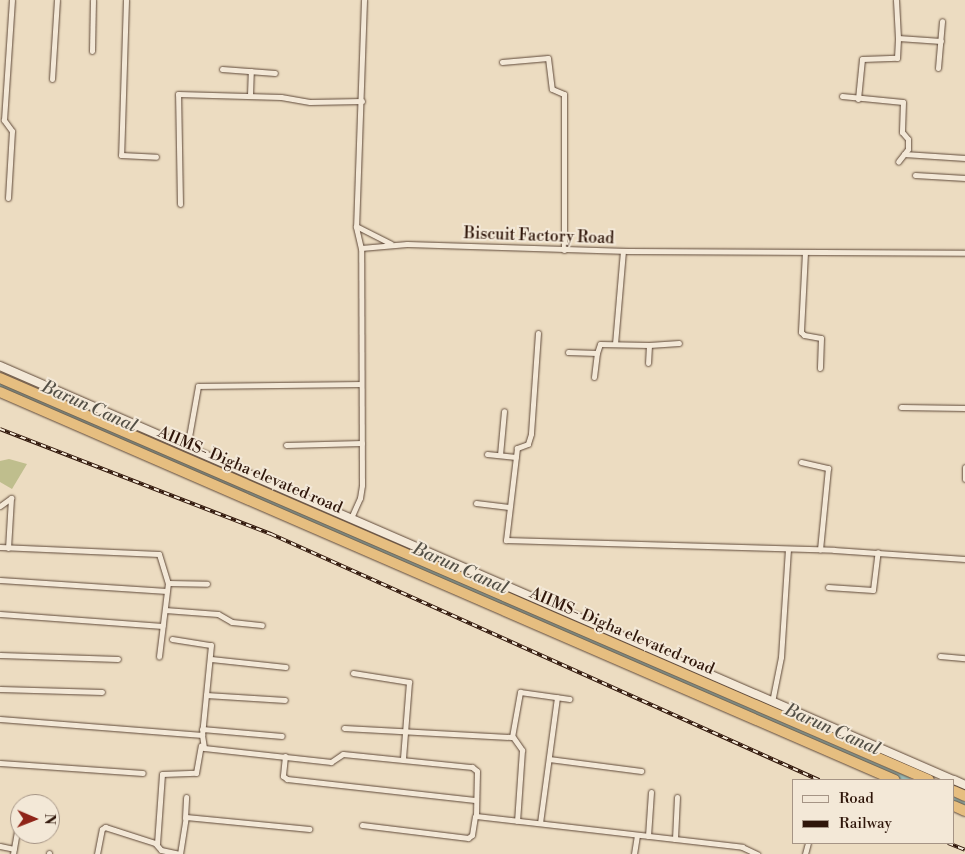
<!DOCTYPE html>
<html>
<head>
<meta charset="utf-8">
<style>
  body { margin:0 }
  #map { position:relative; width:965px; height:854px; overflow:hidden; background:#ecdcc1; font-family:"Libre Bodoni",serif }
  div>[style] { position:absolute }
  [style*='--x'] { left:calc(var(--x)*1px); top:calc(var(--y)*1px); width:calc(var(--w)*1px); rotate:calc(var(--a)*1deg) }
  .green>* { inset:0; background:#bfbe8d }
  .canal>* { height:5.5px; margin:-2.75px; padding:0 2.75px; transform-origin:2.75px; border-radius:2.75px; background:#99bbb6 }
  .roads { filter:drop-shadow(0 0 1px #5e4838) drop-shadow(0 0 1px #5e4838) }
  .minor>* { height:5px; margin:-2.5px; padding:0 2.5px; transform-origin:2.5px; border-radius:2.5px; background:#f3e8d7 }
  .secondary>* { height:8px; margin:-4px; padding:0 4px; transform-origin:4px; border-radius:4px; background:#f3e8d7 }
  .motorway>* { height:10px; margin:-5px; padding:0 5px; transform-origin:5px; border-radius:5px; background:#e6be80 }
  .rail>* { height:4px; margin-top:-2px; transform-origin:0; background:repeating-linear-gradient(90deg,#f3e8d7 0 5.5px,#2f160a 0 11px); box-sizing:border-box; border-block:1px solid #2f160a }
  span { translate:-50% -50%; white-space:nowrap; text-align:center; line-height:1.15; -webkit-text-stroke:4px #f3e8d7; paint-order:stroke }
  .street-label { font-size:16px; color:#2f160a }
  .water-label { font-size:18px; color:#545046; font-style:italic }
  .legend { position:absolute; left:792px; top:779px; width:162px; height:65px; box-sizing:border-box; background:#f3e8d7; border:1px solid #a59485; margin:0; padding:6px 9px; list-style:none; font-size:15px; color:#2f160a }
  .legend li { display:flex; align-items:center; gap:10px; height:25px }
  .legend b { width:25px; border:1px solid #a59485 }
  .north { position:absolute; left:10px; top:794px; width:50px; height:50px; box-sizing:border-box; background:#f3e8d7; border:1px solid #a59485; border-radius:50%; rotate:91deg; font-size:14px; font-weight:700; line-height:20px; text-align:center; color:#2f160a }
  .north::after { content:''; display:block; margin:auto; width:18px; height:22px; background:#8f2418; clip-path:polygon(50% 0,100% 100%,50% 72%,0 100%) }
</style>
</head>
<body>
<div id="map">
  <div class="green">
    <i style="clip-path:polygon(9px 459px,27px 464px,12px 489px,0 482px,0 461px)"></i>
  </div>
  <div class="canal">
    <i style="--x:0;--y:385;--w:990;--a:23.51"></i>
    <i style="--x:954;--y:800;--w:12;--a:24"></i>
  </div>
  <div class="roads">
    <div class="minor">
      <i style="--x:126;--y:0;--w:155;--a:91.8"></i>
      <i style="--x:121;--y:155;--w:35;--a:3"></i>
      <i style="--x:364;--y:0;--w:227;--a:92"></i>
      <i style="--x:356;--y:227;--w:22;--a:77"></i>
      <i style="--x:361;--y:248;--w:46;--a:-5"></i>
      <i style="--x:407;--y:244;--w:221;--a:1.8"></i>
      <i style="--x:628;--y:251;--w:337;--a:0.3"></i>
      <i style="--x:896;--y:0;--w:38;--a:87"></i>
      <i style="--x:898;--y:38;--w:43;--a:4"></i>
      <i style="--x:92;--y:51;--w:51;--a:-88.9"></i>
      <i style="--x:502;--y:62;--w:46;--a:-5"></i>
      <i style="--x:548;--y:58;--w:31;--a:83"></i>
      <i style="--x:552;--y:89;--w:13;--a:23"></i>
      <i style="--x:564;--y:94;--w:156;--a:90"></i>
      <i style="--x:938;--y:68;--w:47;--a:-85.1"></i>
      <i style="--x:222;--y:69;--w:53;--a:4.3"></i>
      <i style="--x:52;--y:79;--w:79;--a:-86.4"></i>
      <i style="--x:250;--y:95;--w:24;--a:-88"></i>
      <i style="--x:842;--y:96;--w:61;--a:5.6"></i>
      <i style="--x:903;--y:102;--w:30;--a:92"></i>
      <i style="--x:902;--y:132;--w:9;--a:49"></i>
      <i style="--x:908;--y:139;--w:10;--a:90"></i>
      <i style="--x:908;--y:149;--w:16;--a:128"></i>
      <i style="--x:858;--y:99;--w:40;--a:-84.3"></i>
      <i style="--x:862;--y:59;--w:35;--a:-2"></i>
      <i style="--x:897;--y:58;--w:20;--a:-87"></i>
      <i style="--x:904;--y:154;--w:61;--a:3.8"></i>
      <i style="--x:915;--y:175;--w:50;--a:3.4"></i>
      <i style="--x:8;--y:198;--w:67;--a:-86.6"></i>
      <i style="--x:12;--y:131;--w:14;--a:-126"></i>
      <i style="--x:4;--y:120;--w:120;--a:-86.2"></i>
      <i style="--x:180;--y:204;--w:110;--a:-91"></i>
      <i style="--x:178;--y:94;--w:103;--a:1.7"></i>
      <i style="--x:281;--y:97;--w:29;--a:10"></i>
      <i style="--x:310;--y:102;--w:52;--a:-1.1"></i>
      <i style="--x:356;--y:226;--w:39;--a:27"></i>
      <i style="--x:805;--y:252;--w:80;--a:92.9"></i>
      <i style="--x:801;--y:332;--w:4;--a:45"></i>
      <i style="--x:804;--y:335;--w:17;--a:10"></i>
      <i style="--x:821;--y:338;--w:30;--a:92"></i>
      <i style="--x:538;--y:333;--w:101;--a:94"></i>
      <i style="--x:531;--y:434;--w:10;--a:107"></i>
      <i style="--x:528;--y:444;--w:12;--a:160"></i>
      <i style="--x:517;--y:448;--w:93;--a:96.8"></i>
      <i style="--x:506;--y:540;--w:328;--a:1.7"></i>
      <i style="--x:834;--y:550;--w:131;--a:3.9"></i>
      <i style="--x:615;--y:344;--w:93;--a:-85.1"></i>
      <i style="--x:649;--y:345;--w:30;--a:-4"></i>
      <i style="--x:568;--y:352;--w:29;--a:2"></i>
      <i style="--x:597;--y:353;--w:9;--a:-72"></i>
      <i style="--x:600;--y:344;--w:49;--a:1.2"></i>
      <i style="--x:649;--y:345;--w:18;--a:93"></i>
      <i style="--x:594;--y:377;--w:24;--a:-83"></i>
      <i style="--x:901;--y:407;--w:64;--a:0.9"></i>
      <i style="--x:286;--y:445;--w:76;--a:-1.5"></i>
      <i style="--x:187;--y:448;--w:63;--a:-79.9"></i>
      <i style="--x:198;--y:386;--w:162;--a:-0.7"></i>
      <i style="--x:487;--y:454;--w:29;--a:6"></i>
      <i style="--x:500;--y:455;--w:44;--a:-84.8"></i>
      <i style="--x:801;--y:462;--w:28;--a:13"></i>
      <i style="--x:828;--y:468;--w:82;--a:95.6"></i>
      <i style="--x:965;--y:479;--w:12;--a:-90"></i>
      <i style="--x:476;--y:503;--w:33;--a:7"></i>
      <i style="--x:0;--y:506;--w:14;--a:-36"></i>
      <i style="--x:11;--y:498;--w:50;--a:93.4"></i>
      <i style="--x:351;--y:518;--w:22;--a:-66"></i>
      <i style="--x:360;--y:498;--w:13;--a:-81"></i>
      <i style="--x:362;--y:485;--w:237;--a:-90.2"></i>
      <i style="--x:0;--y:547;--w:159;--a:2.5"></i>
      <i style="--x:159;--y:554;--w:30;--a:73"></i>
      <i style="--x:168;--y:583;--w:74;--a:97"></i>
      <i style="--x:0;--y:580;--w:167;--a:3.8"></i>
      <i style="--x:168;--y:583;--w:39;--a:1"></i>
      <i style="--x:828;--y:587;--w:45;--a:3.8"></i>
      <i style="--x:873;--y:590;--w:38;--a:-83"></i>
      <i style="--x:165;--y:610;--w:53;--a:4.3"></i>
      <i style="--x:218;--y:614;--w:16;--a:30"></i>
      <i style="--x:232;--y:622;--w:30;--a:6"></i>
      <i style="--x:0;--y:614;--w:163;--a:4.2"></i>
      <i style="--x:172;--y:639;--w:39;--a:9"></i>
      <i style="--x:211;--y:645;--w:90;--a:95.7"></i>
      <i style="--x:202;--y:735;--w:13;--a:81"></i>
      <i style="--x:204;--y:748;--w:128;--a:6.3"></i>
      <i style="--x:331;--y:762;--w:14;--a:-34"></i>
      <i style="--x:343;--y:754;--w:130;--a:5.8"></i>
      <i style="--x:472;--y:767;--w:6;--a:39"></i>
      <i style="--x:477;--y:771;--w:45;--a:91.3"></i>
      <i style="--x:476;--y:816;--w:268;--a:6.6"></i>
      <i style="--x:742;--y:847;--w:17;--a:25"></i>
      <i style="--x:0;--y:655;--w:118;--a:1.9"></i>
      <i style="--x:940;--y:656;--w:25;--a:5"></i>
      <i style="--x:211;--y:659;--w:75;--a:6.1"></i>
      <i style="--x:353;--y:673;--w:57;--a:9.1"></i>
      <i style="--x:409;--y:682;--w:77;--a:94.5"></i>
      <i style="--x:0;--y:689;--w:102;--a:1.7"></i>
      <i style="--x:206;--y:695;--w:79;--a:3.6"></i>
      <i style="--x:772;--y:702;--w:46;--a:-78.7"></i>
      <i style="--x:781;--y:657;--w:107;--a:-86.3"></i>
      <i style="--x:0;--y:719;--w:203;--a:4.5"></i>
      <i style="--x:344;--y:728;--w:168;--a:3.1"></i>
      <i style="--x:512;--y:737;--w:46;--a:-79.9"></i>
      <i style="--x:520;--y:692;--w:50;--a:8"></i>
      <i style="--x:202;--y:729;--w:80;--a:5"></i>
      <i style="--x:513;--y:737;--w:16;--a:55"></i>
      <i style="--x:522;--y:750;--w:71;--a:94"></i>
      <i style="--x:285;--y:756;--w:20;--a:96"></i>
      <i style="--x:283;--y:776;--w:5;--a:37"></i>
      <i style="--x:287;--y:779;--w:189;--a:6.4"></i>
      <i style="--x:549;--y:759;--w:93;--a:7.4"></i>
      <i style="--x:0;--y:763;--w:143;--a:4"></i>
      <i style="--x:185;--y:818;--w:21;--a:-87"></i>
      <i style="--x:540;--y:823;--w:127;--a:-82.3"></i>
      <i style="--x:362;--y:825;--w:107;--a:7"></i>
      <i style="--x:468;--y:838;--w:5;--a:-37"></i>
      <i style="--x:472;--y:835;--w:19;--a:-81"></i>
      <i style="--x:648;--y:836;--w:44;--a:-86.1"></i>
      <i style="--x:675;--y:839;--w:42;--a:-87.3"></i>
      <i style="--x:157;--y:844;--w:70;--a:-85.9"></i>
      <i style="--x:162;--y:774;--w:34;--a:-2"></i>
      <i style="--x:196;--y:773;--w:28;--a:-80"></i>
      <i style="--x:0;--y:846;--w:14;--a:12"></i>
      <i style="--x:13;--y:854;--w:34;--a:-80"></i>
      <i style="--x:49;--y:854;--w:1;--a:-90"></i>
      <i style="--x:97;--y:854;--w:25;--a:-79"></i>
      <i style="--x:102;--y:829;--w:4;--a:-34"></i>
      <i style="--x:105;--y:827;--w:52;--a:17.7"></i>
      <i style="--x:155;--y:843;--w:9;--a:49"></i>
      <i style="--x:161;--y:850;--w:19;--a:12"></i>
      <i style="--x:180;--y:854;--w:37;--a:-81"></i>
      <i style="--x:186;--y:817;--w:124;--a:5.6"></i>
      <i style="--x:634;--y:854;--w:19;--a:-81"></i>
      <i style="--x:805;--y:854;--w:11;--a:-75"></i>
    </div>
    <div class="secondary">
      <i style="--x:0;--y:366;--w:1039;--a:23.48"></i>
      <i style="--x:954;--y:780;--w:12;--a:24"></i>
    </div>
    <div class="motorway">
      <i style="--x:0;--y:378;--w:1012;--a:23.4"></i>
      <i style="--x:0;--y:392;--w:975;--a:23.44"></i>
      <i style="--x:954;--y:791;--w:12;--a:24"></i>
      <i style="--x:954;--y:806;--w:12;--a:24"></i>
    </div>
  </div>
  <div class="rail">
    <i style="--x:0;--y:429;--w:291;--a:21.2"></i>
    <i style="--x:271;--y:534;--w:601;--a:24.18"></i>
    <i style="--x:948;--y:843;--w:18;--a:22"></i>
  </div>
  <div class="street-label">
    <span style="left:539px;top:236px;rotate:2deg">Biscuit Factory Road</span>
    <span style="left:250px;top:470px;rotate:23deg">AIIMS- Digha elevated road</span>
    <span style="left:622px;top:631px;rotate:23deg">AIIMS- Digha elevated road</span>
  </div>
  <div class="water-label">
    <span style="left:89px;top:407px;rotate:24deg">Barun Canal</span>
    <span style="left:460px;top:569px;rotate:24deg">Barun Canal</span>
    <span style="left:832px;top:730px;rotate:24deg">Barun Canal</span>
  </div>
  <ul class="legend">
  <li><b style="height:6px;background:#f3e8d7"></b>Road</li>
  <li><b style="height:6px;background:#2f160a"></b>Railway</li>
  </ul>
  <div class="north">N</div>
</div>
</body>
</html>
